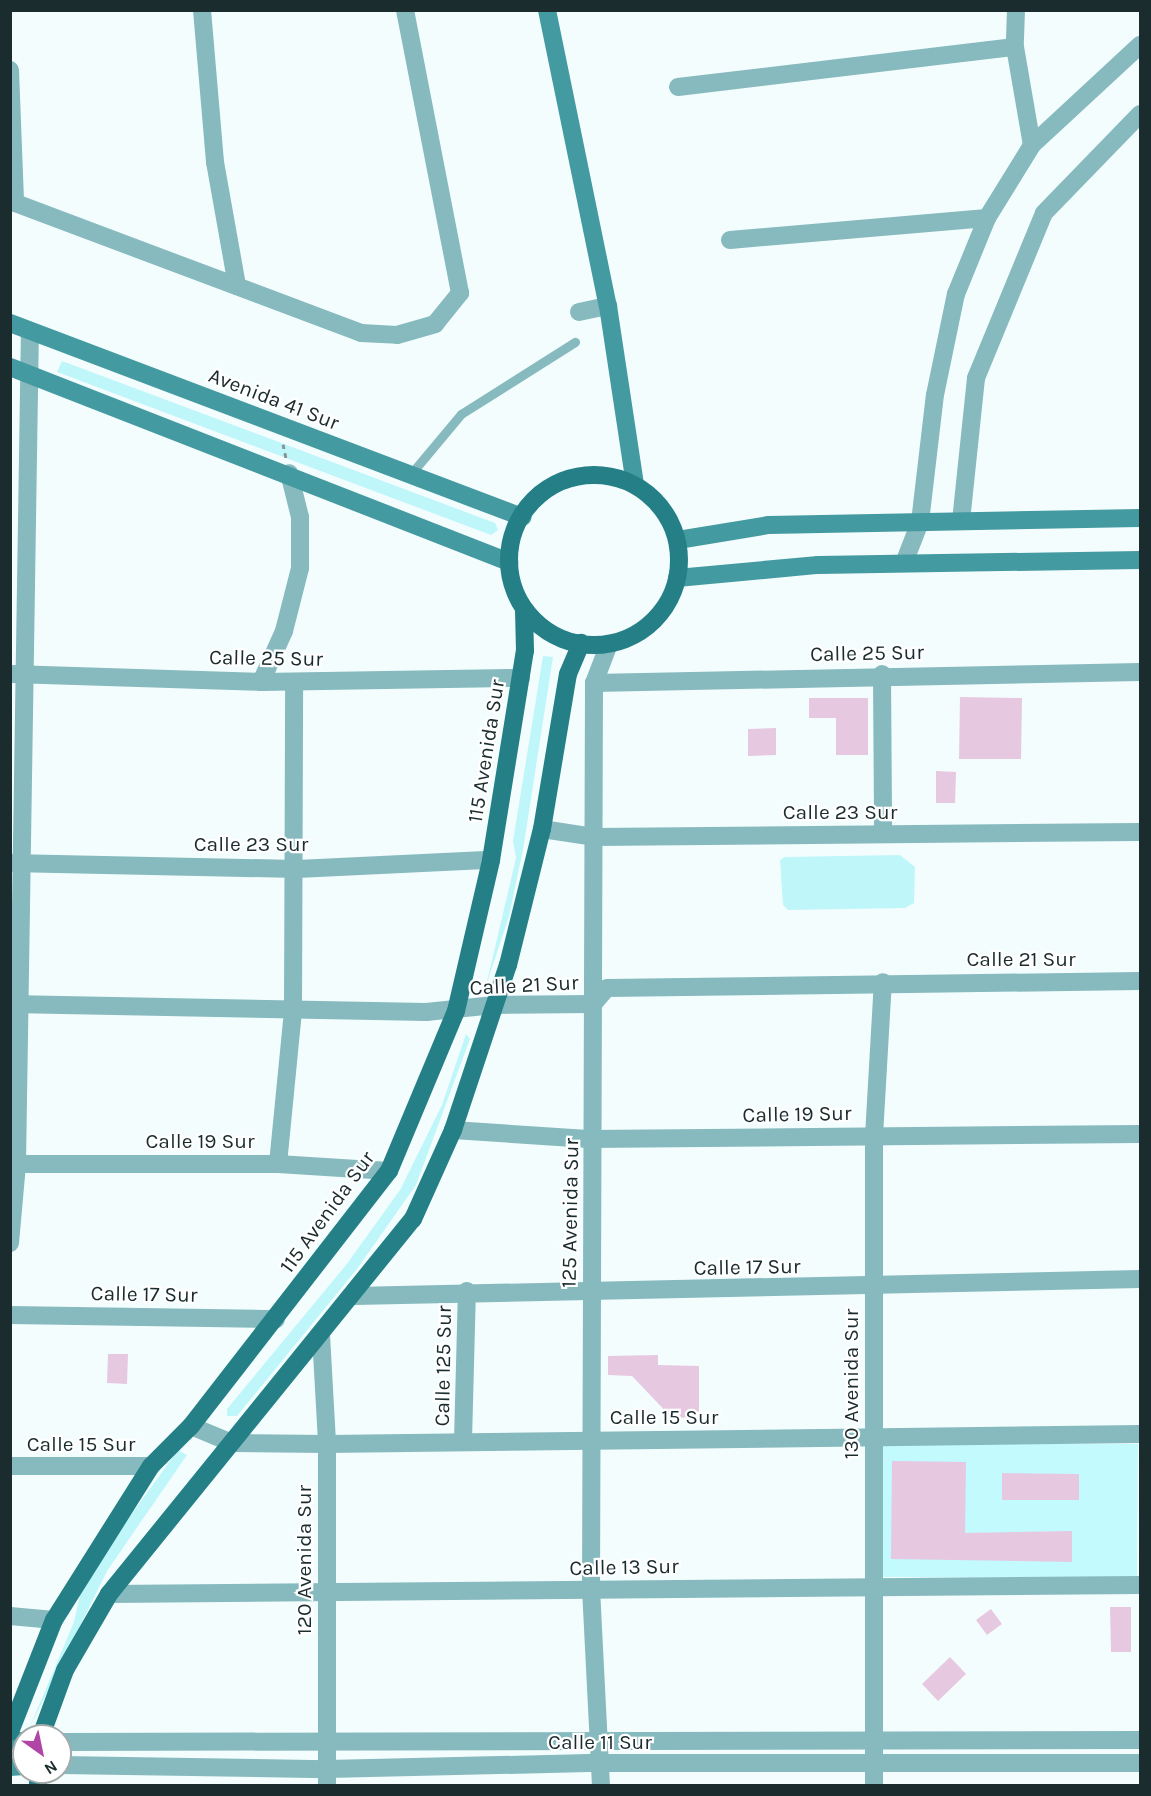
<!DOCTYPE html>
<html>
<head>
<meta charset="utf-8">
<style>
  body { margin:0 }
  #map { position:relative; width:1151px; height:1796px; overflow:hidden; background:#f4fdfd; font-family:Karla,sans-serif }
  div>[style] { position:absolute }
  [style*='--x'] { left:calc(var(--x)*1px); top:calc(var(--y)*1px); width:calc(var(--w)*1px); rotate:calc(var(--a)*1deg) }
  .built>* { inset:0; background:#c2fafe }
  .green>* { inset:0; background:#bff6fa }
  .building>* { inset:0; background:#e6c8e1 }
  .path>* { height:3px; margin-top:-1.5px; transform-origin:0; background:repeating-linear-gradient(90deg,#889596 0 4.5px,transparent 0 9px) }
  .service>* { height:9px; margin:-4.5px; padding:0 4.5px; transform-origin:4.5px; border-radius:4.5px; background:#86babe }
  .minor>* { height:18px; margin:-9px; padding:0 9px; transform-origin:9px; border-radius:9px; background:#86babe }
  .tertiary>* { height:18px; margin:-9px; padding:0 9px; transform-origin:9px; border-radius:9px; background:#86babe }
  .secondary>* { height:18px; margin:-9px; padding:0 9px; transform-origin:9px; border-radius:9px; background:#449aa1 }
  .primary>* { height:18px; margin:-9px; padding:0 9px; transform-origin:9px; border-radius:9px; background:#248086 }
  .primary>.ring { margin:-9px; padding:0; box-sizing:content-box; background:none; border:18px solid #248086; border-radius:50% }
  span { translate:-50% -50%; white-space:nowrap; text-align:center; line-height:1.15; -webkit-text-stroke:4.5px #fff; paint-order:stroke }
  .street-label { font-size:21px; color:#1b2c2e }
  .frame { position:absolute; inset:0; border:12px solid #1b2c2e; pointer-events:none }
  .north { position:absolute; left:12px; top:1724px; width:60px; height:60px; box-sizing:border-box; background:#fff; border:2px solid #a4abab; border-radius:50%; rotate:147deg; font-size:16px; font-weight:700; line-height:24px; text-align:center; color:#1b2c2e }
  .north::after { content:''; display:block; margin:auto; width:21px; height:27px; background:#b045a5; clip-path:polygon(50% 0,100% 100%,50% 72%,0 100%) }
</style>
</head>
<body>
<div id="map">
  <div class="built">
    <i style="clip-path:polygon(882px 1444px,1138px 1444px,1137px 1578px,882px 1577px)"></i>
  </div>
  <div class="green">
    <i style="clip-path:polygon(62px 361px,495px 523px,498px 530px,491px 535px,57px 372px)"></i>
    <i style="clip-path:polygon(543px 656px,553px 657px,523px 850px,509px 916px,486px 986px,516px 858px,513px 841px)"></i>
    <i style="clip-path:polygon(900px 855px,915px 867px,914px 903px,905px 908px,788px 910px,783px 905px,780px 860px,785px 857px)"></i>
    <i style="clip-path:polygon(466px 1034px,470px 1039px,416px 1185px,357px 1269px,237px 1416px,227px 1416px,227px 1409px,346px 1265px,400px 1190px,442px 1105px)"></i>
    <i style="clip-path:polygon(178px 1450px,187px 1455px,107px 1571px,29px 1729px,74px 1622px,80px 1595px,104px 1552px)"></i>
  </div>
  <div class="building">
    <i style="clip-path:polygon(960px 697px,1022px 698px,1021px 759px,959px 759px)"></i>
    <i style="clip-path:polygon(809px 698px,868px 698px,868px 755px,836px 755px,836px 718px,809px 718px)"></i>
    <i style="clip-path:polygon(776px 728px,776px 755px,748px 756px,748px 729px)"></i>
    <i style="clip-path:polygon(936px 771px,956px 772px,955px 803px,936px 803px)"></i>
    <i style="clip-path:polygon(108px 1354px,128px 1354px,127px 1384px,107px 1383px)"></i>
    <i style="clip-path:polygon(658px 1355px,658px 1365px,699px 1366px,699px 1417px,672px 1418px,632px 1376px,608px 1375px,608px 1356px)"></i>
    <i style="clip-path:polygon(892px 1461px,966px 1462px,965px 1533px,1072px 1531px,1072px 1562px,891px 1559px)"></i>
    <i style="clip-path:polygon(1002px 1473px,1079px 1474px,1079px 1500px,1002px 1500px)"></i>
    <i style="clip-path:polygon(1110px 1607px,1131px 1607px,1131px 1652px,1111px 1652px)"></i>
    <i style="clip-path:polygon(991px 1609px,1002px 1624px,987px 1635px,976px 1620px)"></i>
    <i style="clip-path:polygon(950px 1657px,966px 1674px,938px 1701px,922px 1684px)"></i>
  </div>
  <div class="path">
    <i style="--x:283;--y:444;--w:14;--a:78"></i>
  </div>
  <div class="service">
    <i style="--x:410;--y:475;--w:80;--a:-50.1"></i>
    <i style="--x:461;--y:414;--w:135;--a:-32.3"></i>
  </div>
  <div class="minor">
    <i style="--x:202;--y:10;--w:153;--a:85.1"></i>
    <i style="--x:215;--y:162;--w:126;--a:79.9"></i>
    <i style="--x:1016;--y:10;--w:37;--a:92"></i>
    <i style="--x:1015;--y:47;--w:99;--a:80.2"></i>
    <i style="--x:10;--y:70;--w:133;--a:87.8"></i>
    <i style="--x:678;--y:87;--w:339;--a:-6.8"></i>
    <i style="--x:10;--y:201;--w:375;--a:20.6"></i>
    <i style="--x:361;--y:333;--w:36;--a:3"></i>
    <i style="--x:397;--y:335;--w:40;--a:-16"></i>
    <i style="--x:435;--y:324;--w:40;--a:-51"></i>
    <i style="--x:460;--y:293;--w:288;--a:-101"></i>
    <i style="--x:730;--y:240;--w:258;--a:-4.9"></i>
    <i style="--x:579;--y:312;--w:30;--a:-12"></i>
    <i style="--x:961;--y:521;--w:144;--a:-84"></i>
    <i style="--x:976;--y:378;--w:178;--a:-67.6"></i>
    <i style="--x:1044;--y:213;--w:138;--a:-45.9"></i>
    <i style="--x:904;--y:563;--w:44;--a:-68.7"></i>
    <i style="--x:920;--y:522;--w:128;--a:-83.3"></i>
    <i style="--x:935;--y:395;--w:103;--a:-78.3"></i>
    <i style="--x:956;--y:294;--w:82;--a:-67.8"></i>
    <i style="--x:987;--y:218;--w:86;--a:-58.3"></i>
    <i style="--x:1032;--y:145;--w:147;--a:-42.8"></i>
    <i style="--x:12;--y:674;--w:249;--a:1.8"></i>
    <i style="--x:261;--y:682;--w:260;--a:-0.9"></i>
    <i style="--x:882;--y:674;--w:160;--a:89.6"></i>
    <i style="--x:261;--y:682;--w:56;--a:-65.7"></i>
    <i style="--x:284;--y:631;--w:65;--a:-75.7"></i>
    <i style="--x:300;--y:568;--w:51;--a:-90"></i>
    <i style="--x:300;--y:517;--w:45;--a:-104"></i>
    <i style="--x:594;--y:683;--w:546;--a:-1.15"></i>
    <i style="--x:542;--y:829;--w:54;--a:8.6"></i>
    <i style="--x:595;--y:837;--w:545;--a:-0.53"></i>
    <i style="--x:10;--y:863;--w:287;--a:1.2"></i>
    <i style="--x:297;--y:869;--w:194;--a:-2.7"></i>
    <i style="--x:10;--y:1004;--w:416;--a:1.1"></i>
    <i style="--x:426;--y:1012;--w:69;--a:-5.8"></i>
    <i style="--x:495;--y:1005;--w:98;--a:-0.6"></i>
    <i style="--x:593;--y:1004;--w:21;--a:-49"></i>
    <i style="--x:607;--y:988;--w:533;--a:-0.75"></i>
    <i style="--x:453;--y:1130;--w:135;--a:3.8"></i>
    <i style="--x:588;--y:1139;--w:552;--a:-0.52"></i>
    <i style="--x:10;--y:1164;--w:268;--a:0"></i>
    <i style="--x:278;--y:1164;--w:111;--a:3.6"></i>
    <i style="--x:278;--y:1164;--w:154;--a:-84.4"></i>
    <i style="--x:293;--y:1011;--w:329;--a:-89.8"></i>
    <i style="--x:10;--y:1243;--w:79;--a:-84.9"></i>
    <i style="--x:17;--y:1164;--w:833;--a:-89.11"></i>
    <i style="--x:354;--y:1296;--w:786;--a:-1.24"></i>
    <i style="--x:10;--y:1315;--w:266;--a:0.9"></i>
    <i style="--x:321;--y:1335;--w:109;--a:86.8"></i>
    <i style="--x:327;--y:1444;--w:342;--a:90"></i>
    <i style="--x:191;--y:1426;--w:44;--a:22.5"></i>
    <i style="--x:232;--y:1443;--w:95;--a:0.6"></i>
    <i style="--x:327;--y:1444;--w:813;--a:-0.7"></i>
    <i style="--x:463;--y:1441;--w:150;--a:-88.5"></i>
    <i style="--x:10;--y:1466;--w:141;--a:0"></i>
    <i style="--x:109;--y:1594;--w:1031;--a:-0.5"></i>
    <i style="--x:10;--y:1616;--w:44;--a:5.2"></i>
    <i style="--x:874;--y:1786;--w:650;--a:-90"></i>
    <i style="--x:874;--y:1136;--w:154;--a:-86.7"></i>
  </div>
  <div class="tertiary">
    <i style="--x:60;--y:1742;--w:1080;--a:-0.11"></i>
    <i style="--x:60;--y:1765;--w:267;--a:0.9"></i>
    <i style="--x:327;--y:1769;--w:273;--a:-1.3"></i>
    <i style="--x:600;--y:1763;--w:540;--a:0"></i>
    <i style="--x:601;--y:1786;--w:196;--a:-92.9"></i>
    <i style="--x:591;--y:1590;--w:907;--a:-89.81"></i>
    <i style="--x:594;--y:683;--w:42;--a:-69"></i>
  </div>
  <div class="secondary">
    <i style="--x:547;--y:10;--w:302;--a:78.4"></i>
    <i style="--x:608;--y:306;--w:181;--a:81.4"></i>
    <i style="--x:10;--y:323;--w:548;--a:20.75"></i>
    <i style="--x:10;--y:367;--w:536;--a:21.34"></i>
    <i style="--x:678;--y:540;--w:92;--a:-9.4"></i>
    <i style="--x:769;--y:525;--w:371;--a:-1.1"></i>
    <i style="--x:677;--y:578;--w:142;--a:-5.3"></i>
    <i style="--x:818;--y:565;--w:322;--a:-0.9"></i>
    <i style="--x:10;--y:1741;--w:14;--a:0"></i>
    <i style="--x:10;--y:1767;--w:14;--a:-4"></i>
  </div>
  <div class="primary">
    <i class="ring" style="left:509px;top:475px;width:152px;height:152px"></i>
    <i style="--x:10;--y:1732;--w:120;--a:-68.6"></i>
    <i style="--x:54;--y:1620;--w:182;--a:-57.8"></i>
    <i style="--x:151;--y:1466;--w:57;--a:-45"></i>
    <i style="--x:191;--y:1426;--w:323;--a:-52.2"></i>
    <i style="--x:389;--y:1171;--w:173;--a:-67.3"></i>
    <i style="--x:456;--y:1011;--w:155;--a:-76.9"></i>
    <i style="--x:491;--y:860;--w:212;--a:-80.8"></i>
    <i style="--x:525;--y:651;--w:40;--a:-91.4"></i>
    <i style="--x:41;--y:1736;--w:70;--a:-70"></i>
    <i style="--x:65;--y:1670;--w:88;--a:-59.9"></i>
    <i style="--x:109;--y:1594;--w:483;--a:-51"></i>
    <i style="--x:413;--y:1219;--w:98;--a:-65.8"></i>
    <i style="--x:453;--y:1130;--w:174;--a:-71.6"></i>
    <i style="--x:508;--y:965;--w:140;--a:-76"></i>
    <i style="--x:542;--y:829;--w:157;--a:-80.5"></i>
    <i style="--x:568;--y:674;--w:34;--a:-67"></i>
    <i style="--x:38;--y:1772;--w:14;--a:90"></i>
  </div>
  <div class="street-label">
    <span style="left:274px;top:399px;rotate:21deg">Avenida 41 Sur</span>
    <span style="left:867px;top:653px;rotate:-1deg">Calle 25 Sur</span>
    <span style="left:266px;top:658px;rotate:1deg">Calle 25 Sur</span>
    <span style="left:486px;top:751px;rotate:-81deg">115 Avenida Sur</span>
    <span style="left:840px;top:812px">Calle 23 Sur</span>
    <span style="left:251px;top:844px">Calle 23 Sur</span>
    <span style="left:1021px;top:959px">Calle 21 Sur</span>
    <span style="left:524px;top:985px;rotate:-3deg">Calle 21 Sur</span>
    <span style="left:797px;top:1114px;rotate:-1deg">Calle 19 Sur</span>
    <span style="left:200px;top:1141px">Calle 19 Sur</span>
    <span style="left:327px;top:1212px;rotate:-54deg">115 Avenida Sur</span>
    <span style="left:570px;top:1213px;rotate:-89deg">125 Avenida Sur</span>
    <span style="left:747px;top:1267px;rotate:-1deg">Calle 17 Sur</span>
    <span style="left:144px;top:1294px;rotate:1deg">Calle 17 Sur</span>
    <span style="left:443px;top:1366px;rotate:-89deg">Calle 125 Sur</span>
    <span style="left:851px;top:1384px;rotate:-90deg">130 Avenida Sur</span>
    <span style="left:664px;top:1417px">Calle 15 Sur</span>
    <span style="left:81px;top:1444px">Calle 15 Sur</span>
    <span style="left:304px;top:1560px;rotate:-90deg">120 Avenida Sur</span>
    <span style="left:624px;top:1567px;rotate:-1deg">Calle 13 Sur</span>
    <span style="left:600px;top:1742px">Calle 11 Sur</span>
  </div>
  <div class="frame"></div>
  <div class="north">N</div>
</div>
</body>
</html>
